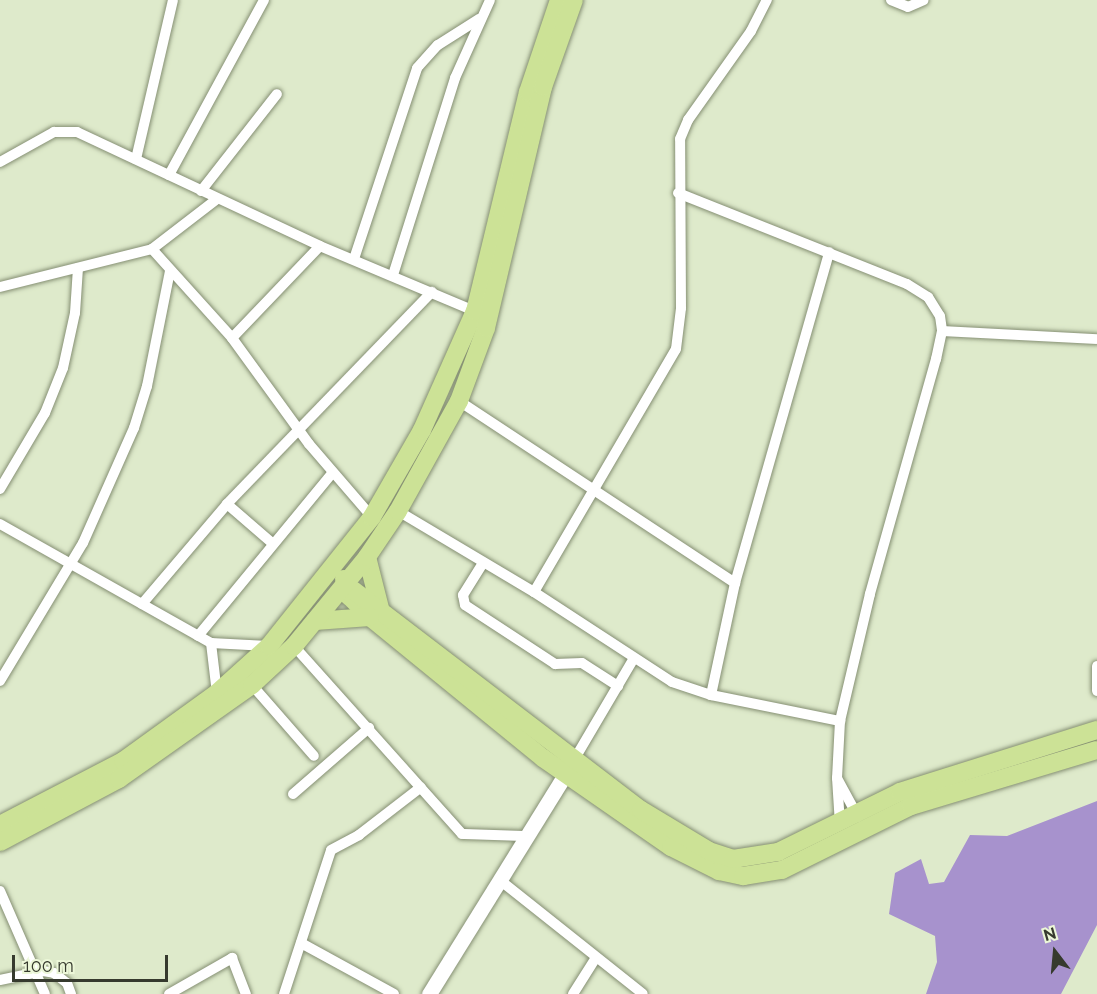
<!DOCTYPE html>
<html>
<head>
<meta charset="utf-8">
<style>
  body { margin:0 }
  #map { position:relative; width:1097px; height:994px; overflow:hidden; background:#deeacb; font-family:Raleway,sans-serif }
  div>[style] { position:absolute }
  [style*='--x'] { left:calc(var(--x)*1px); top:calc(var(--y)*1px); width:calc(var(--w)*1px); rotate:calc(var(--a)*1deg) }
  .water>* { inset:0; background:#a792cd }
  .roads { filter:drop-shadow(0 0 2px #858f73) drop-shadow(0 0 2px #858f73) }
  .street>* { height:10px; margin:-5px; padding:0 5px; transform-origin:5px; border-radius:5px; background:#fff }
  .secondary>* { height:15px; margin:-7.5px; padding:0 7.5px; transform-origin:7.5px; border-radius:7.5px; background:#fff }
  .primary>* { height:18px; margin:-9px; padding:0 9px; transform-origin:9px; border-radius:9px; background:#cce296 }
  span { translate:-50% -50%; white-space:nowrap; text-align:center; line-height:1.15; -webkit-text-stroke:4.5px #ecf7d8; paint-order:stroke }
  .north { position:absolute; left:1025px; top:922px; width:60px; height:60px; -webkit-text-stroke:4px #ecf7d8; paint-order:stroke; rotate:344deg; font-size:16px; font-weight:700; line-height:24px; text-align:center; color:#363a2e }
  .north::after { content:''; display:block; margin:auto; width:21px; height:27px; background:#363a2e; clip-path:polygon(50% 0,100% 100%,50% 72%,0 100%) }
  .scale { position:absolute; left:12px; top:955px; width:156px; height:27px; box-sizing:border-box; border:3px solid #363a2e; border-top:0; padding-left:8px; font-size:18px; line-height:21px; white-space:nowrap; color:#363a2e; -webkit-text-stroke:4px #ecf7d8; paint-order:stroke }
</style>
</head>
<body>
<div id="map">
  <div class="water">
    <i style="clip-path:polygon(1097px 801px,1097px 925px,1061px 994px,926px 994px,937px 962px,935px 936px,889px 914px,895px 873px,921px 859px,929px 884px,944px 882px,970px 835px,1007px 836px)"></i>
  </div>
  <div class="roads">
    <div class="street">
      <i style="--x:891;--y:0;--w:18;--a:22"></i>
      <i style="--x:908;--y:7;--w:17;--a:-24"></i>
      <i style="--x:136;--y:159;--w:163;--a:-76.9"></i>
      <i style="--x:0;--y:162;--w:62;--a:-29.1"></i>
      <i style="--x:54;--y:132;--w:23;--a:0"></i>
      <i style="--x:77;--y:132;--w:268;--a:25.1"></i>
      <i style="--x:320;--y:246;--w:168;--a:22.8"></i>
      <i style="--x:169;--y:175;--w:199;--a:-61.5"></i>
      <i style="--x:201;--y:191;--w:123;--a:-51.9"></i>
      <i style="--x:678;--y:193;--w:246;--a:21.7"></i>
      <i style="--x:907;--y:284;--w:25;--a:32"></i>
      <i style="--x:928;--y:297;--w:22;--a:58"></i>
      <i style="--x:940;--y:316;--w:15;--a:82"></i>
      <i style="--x:942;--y:331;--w:29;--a:102"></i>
      <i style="--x:936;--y:359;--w:244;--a:105.7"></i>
      <i style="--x:870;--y:594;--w:130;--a:103.3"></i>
      <i style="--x:840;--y:721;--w:57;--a:93"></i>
      <i style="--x:837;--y:778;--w:47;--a:86.3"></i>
      <i style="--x:152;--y:249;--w:120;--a:48"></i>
      <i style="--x:232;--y:338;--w:131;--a:54"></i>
      <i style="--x:309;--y:444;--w:96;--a:49.2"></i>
      <i style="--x:354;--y:259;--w:201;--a:-71.7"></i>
      <i style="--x:417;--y:68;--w:31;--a:-48"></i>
      <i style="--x:438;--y:45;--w:49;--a:-32.4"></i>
      <i style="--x:393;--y:275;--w:207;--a:-72.5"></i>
      <i style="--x:455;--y:78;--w:85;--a:-65.8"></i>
      <i style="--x:0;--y:287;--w:157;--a:-14"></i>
      <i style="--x:152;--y:249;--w:82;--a:-37.6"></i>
      <i style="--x:942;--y:331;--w:155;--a:3"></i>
      <i style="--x:232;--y:338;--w:127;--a:-46.3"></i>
      <i style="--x:459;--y:401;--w:331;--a:33.4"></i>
      <i style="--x:0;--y:489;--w:88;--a:-59.4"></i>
      <i style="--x:45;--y:413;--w:48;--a:-68.2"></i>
      <i style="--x:63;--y:368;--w:56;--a:-77.7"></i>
      <i style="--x:75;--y:313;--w:45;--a:-86.2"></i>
      <i style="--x:227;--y:504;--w:60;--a:40.9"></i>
      <i style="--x:398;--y:511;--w:158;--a:30.8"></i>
      <i style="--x:534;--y:592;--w:165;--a:33.1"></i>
      <i style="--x:672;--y:682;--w:41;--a:18.4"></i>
      <i style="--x:711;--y:695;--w:132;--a:11.4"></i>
      <i style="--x:0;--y:524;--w:242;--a:29.4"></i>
      <i style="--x:211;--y:643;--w:57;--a:3"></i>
      <i style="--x:483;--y:563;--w:38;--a:122"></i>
      <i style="--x:463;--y:595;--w:10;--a:79"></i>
      <i style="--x:465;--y:605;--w:108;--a:33.2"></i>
      <i style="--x:555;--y:664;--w:27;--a:-2"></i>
      <i style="--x:582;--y:663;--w:43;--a:32.6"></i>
      <i style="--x:534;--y:592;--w:281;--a:-59.7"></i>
      <i style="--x:676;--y:349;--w:41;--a:-83"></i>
      <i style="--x:681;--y:308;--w:169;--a:-90.3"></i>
      <i style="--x:680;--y:139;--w:21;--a:-67"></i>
      <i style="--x:688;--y:120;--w:109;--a:-54.7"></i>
      <i style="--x:751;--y:31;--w:35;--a:-63"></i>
      <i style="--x:142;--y:604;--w:131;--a:-49.6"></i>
      <i style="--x:227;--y:504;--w:295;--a:-46"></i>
      <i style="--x:198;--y:636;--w:212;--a:-50.5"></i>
      <i style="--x:211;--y:643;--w:50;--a:83.2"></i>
      <i style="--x:294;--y:646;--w:252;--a:48.2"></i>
      <i style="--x:462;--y:834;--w:64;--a:1.8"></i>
      <i style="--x:1097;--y:666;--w:25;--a:90"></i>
      <i style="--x:0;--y:681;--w:161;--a:-59"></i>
      <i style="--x:83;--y:543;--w:126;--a:-66.1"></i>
      <i style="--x:134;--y:428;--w:44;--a:-72.8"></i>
      <i style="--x:147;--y:386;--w:117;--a:-78.7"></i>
      <i style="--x:252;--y:685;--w:94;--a:48.9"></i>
      <i style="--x:711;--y:695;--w:115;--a:-77.9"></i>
      <i style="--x:735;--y:583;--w:344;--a:-74.1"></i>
      <i style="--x:574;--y:760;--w:118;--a:-59.5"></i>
      <i style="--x:837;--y:778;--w:44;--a:61.7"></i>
      <i style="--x:293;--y:794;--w:101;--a:-41"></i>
      <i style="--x:501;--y:881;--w:181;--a:38.5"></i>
      <i style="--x:0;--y:891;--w:112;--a:66.4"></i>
      <i style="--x:301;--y:943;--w:106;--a:28.7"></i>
      <i style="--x:0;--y:980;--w:44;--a:-11.8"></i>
      <i style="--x:43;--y:971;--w:11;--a:10"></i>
      <i style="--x:54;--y:973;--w:16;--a:38"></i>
      <i style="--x:67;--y:983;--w:12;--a:70"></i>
      <i style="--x:169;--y:994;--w:73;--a:-29.7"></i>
      <i style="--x:232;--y:958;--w:39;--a:69"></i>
      <i style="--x:284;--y:994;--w:151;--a:-71.9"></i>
      <i style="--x:331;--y:850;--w:32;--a:-28"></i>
      <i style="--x:359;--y:835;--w:78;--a:-37.7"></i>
      <i style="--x:573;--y:994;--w:41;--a:-57.8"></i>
    </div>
    <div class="secondary">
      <i style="--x:429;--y:994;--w:269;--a:-58.2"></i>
    </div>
    <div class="primary">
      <i style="--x:367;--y:557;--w:53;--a:75.7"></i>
      <i style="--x:344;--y:579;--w:18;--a:74"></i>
      <i style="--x:349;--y:596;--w:30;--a:45"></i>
      <i style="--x:370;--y:617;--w:223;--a:39.2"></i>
      <i style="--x:543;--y:758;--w:156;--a:34.8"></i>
      <i style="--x:671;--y:847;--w:54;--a:26.6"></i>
      <i style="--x:719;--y:871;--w:25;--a:12"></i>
      <i style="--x:743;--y:876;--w:39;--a:-9"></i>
      <i style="--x:782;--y:870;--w:144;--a:-26.4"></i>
      <i style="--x:911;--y:806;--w:194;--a:-16.8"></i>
      <i style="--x:353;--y:590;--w:362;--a:37.4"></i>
      <i style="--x:641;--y:810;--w:79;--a:31.1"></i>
      <i style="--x:709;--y:851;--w:25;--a:18"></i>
      <i style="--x:733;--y:859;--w:46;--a:-8.8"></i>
      <i style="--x:778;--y:852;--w:136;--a:-26.2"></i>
      <i style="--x:900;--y:792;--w:207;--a:-17.5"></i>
      <i style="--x:315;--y:621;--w:55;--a:-4.2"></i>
      <i style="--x:0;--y:825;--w:139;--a:-27.5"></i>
      <i style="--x:123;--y:761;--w:116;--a:-35.9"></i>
      <i style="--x:217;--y:693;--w:70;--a:-42.1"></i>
      <i style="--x:269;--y:646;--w:165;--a:-51.4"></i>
      <i style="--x:372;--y:517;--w:100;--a:-60.1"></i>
      <i style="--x:422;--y:430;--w:130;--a:-66"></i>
      <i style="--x:475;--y:311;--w:225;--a:-76.4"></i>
      <i style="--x:528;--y:92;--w:97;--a:-71.4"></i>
      <i style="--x:0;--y:842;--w:135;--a:-27.9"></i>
      <i style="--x:119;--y:779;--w:163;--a:-35.3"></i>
      <i style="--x:252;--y:685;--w:57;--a:-42.9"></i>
      <i style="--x:294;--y:646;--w:115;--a:-50.6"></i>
      <i style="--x:367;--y:557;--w:55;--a:-56"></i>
      <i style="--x:398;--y:511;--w:126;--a:-61"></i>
      <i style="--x:459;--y:401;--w:78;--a:-69.7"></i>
      <i style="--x:486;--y:328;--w:248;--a:-76.7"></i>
      <i style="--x:543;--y:87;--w:92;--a:-70.4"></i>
    </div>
  </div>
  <div class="north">N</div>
  <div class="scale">100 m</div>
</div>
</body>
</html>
